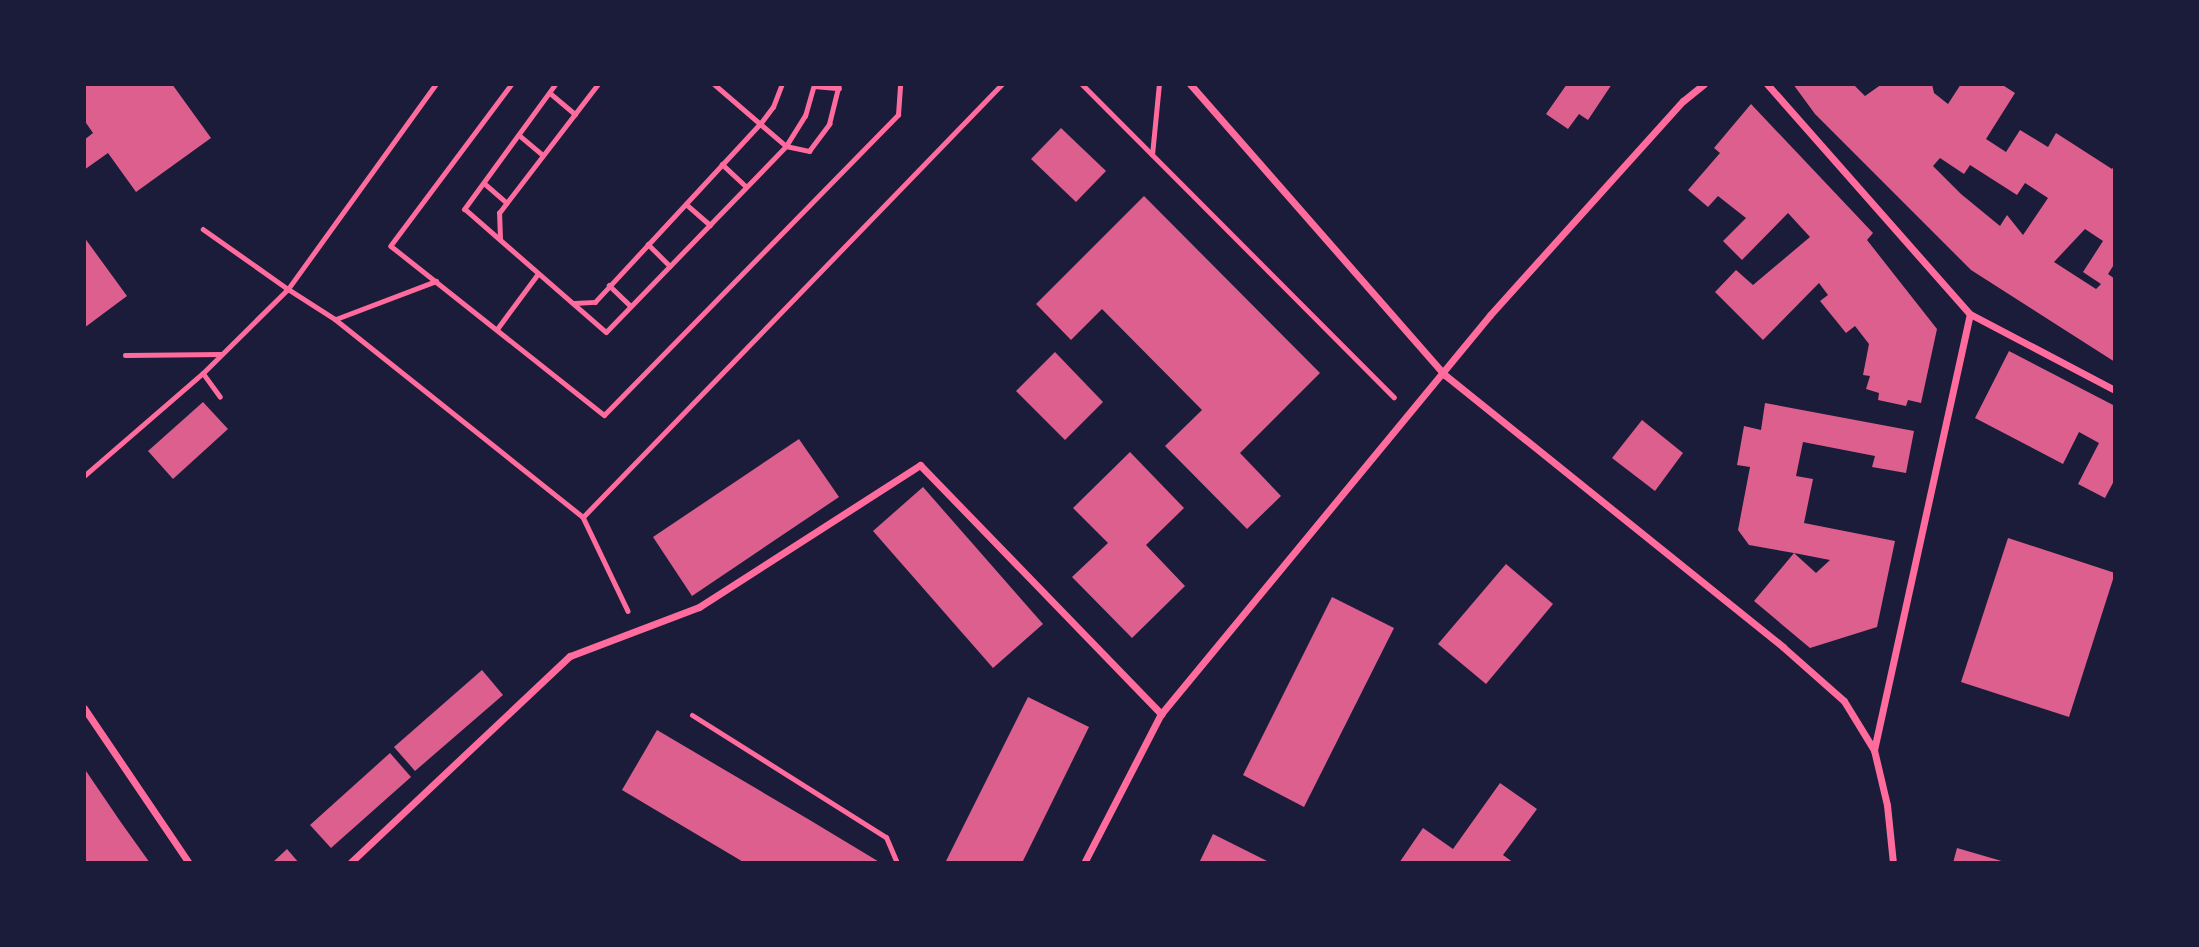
<!DOCTYPE html>
<html>
<head>
<meta charset="utf-8">
<style>
  body { margin:0 }
  #map { position:relative; width:2199px; height:947px; overflow:hidden; background:#1b1b3a; font-family:"Public Sans",sans-serif }
  div>[style] { position:absolute }
  [style*='--x'] { left:calc(var(--x)*1px); top:calc(var(--y)*1px); width:calc(var(--w)*1px); rotate:calc(var(--a)*1deg) }
  .building>* { inset:0; background:#dd5f8e }
  .path>* { height:4.5px; margin:-2.25px; padding:0 2.25px; transform-origin:2.25px; border-radius:2.25px; background:#ff6b9d }
  .service>* { height:5px; margin:-2.5px; padding:0 2.5px; transform-origin:2.5px; border-radius:2.5px; background:#ff6b9d }
  .minor>* { height:7px; margin:-3.5px; padding:0 3.5px; transform-origin:3.5px; border-radius:3.5px; background:#ff6b9d }
  span { translate:-50% -50%; white-space:nowrap; text-align:center; line-height:1.15; -webkit-text-stroke:7px #1b1b3a; paint-order:stroke }
  .frame { position:absolute; inset:0; border:86px solid #1b1b3a; pointer-events:none }
</style>
</head>
<body>
<div id="map">
  <div class="building">
    <i style="clip-path:polygon(84px 84px,172px 84px,211px 138px,136px 192px,108px 153px,84px 170px,84px 140px,93px 133px,84px 120px)"></i>
    <i style="clip-path:polygon(1567px 84px,1612px 84px,1588px 120px,1579px 114px,1568px 129px,1546px 114px)"></i>
    <i style="clip-path:polygon(evenodd,1793px 84px,1853px 84px,1865px 96px,1882px 84px,1932px 84px,1934px 93px,1948px 104px,1961px 84px,2001px 84px,2015px 93px,1986px 139px,2006px 152px,2020px 130px,2048px 147px,2056px 133px,2112px 169px,2115px 164px,2115px 263px,2108px 274px,2115px 279px,2115px 362px,1971px 270px,1815px 114px,1793px 84px,1940px 158px,1964px 174px,1970px 165px,2017px 195px,2025px 183px,2048px 198px,2023px 235px,2007px 215px,2000px 226px,1961px 194px,1933px 166px,1940px 158px,1793px 84px,2085px 229px,2103px 241px,2083px 272px,2101px 284px,2096px 289px,2054px 262px,2085px 229px)"></i>
    <i style="clip-path:polygon(1751px 104px,1873px 233px,1867px 240px,1937px 329px,1921px 403px,1908px 400px,1906px 406px,1878px 400px,1879px 393px,1866px 389px,1870px 376px,1863px 375px,1869px 344px,1855px 326px,1846px 333px,1820px 301px,1828px 295px,1819px 283px,1763px 340px,1715px 292px,1736px 270px,1753px 285px,1810px 237px,1788px 213px,1742px 260px,1723px 241px,1746px 218px,1718px 196px,1708px 207px,1688px 190px,1720px 153px,1714px 148px)"></i>
    <i style="clip-path:polygon(1061px 128px,1106px 171px,1076px 202px,1031px 159px)"></i>
    <i style="clip-path:polygon(1144px 196px,1320px 373px,1240px 453px,1281px 496px,1247px 529px,1165px 446px,1202px 410px,1102px 309px,1071px 340px,1036px 304px)"></i>
    <i style="clip-path:polygon(84px 237px,127px 296px,84px 328px)"></i>
    <i style="clip-path:polygon(2009px 351px,2115px 406px,2115px 479px,2105px 498px,2078px 484px,2099px 443px,2079px 432px,2063px 464px,1975px 418px)"></i>
    <i style="clip-path:polygon(1055px 352px,1103px 402px,1065px 440px,1016px 391px)"></i>
    <i style="clip-path:polygon(203px 402px,228px 429px,173px 479px,148px 451px)"></i>
    <i style="clip-path:polygon(1765px 403px,1914px 431px,1906px 473px,1872px 467px,1875px 456px,1803px 442px,1796px 476px,1813px 479px,1804px 523px,1895px 541px,1877px 627px,1810px 648px,1754px 601px,1794px 553px,1816px 573px,1830px 560px,1794px 553px,1749px 545px,1738px 530px,1750px 467px,1737px 465px,1744px 426px,1761px 430px)"></i>
    <i style="clip-path:polygon(1642px 420px,1683px 453px,1655px 491px,1612px 458px)"></i>
    <i style="clip-path:polygon(799px 439px,839px 497px,692px 596px,653px 537px)"></i>
    <i style="clip-path:polygon(1130px 452px,1184px 508px,1146px 545px,1185px 586px,1132px 638px,1072px 577px,1108px 543px,1073px 508px)"></i>
    <i style="clip-path:polygon(923px 487px,1043px 624px,993px 668px,873px 531px)"></i>
    <i style="clip-path:polygon(2008px 538px,2115px 573px,2069px 717px,1961px 682px)"></i>
    <i style="clip-path:polygon(1506px 564px,1553px 604px,1486px 684px,1438px 644px)"></i>
    <i style="clip-path:polygon(1332px 597px,1394px 628px,1304px 807px,1243px 775px)"></i>
    <i style="clip-path:polygon(482px 670px,503px 695px,415px 771px,394px 747px)"></i>
    <i style="clip-path:polygon(1028px 697px,1089px 727px,1022px 863px,945px 863px)"></i>
    <i style="clip-path:polygon(657px 730px,808px 819px,881px 863px,745px 863px,622px 790px)"></i>
    <i style="clip-path:polygon(390px 753px,411px 777px,331px 848px,310px 825px)"></i>
    <i style="clip-path:polygon(84px 768px,120px 821px,150px 863px,84px 863px)"></i>
    <i style="clip-path:polygon(1500px 783px,1537px 809px,1503px 855px,1514px 863px,1399px 863px,1423px 828px,1453px 849px)"></i>
    <i style="clip-path:polygon(1213px 834px,1271px 863px,1199px 863px)"></i>
    <i style="clip-path:polygon(1957px 848px,2005px 862px,2005px 863px,1953px 863px)"></i>
    <i style="clip-path:polygon(287px 849px,299px 863px,272px 863px)"></i>
  </div>
  <div class="path">
    <i style="--x:512;--y:84;--w:202;--a:126.8"></i>
    <i style="--x:391;--y:246;--w:272;--a:38.4"></i>
    <i style="--x:604;--y:415;--w:420;--a:-45.6"></i>
    <i style="--x:898;--y:115;--w:31;--a:-86"></i>
    <i style="--x:556;--y:84;--w:155;--a:126.1"></i>
    <i style="--x:465;--y:209;--w:187;--a:41.1"></i>
    <i style="--x:606;--y:332;--w:259;--a:-45.9"></i>
    <i style="--x:786;--y:146;--w:36;--a:-58"></i>
    <i style="--x:805;--y:116;--w:33;--a:-74"></i>
    <i style="--x:714;--y:84;--w:95;--a:40.7"></i>
    <i style="--x:786;--y:146;--w:24;--a:12"></i>
    <i style="--x:809;--y:151;--w:34;--a:-53"></i>
    <i style="--x:829;--y:124;--w:41;--a:-76"></i>
    <i style="--x:1082;--y:84;--w:442;--a:45.1"></i>
    <i style="--x:814;--y:86;--w:25;--a:5"></i>
    <i style="--x:550;--y:93;--w:33;--a:40"></i>
    <i style="--x:519;--y:135;--w:31;--a:40"></i>
    <i style="--x:1152;--y:155;--w:71;--a:-84.4"></i>
    <i style="--x:722;--y:164;--w:33;--a:43"></i>
    <i style="--x:484;--y:183;--w:30;--a:41"></i>
    <i style="--x:686;--y:204;--w:32;--a:41"></i>
    <i style="--x:203;--y:229;--w:104;--a:35.2"></i>
    <i style="--x:288;--y:289;--w:253;--a:-54.2"></i>
    <i style="--x:500;--y:239;--w:26;--a:-92"></i>
    <i style="--x:499;--y:213;--w:163;--a:-52.5"></i>
    <i style="--x:648;--y:244;--w:31;--a:45"></i>
    <i style="--x:609;--y:285;--w:30;--a:44"></i>
    <i style="--x:574;--y:303;--w:21;--a:-3"></i>
    <i style="--x:595;--y:302;--w:243;--a:-47.2"></i>
    <i style="--x:760;--y:124;--w:21;--a:-53"></i>
    <i style="--x:773;--y:107;--w:25;--a:-69"></i>
    <i style="--x:336;--y:319;--w:107;--a:-20.8"></i>
    <i style="--x:497;--y:329;--w:67;--a:-53.5"></i>
    <i style="--x:125;--y:355;--w:96;--a:-0.6"></i>
    <i style="--x:203;--y:373;--w:29;--a:54"></i>
    <i style="--x:84;--y:476;--w:157;--a:-40.9"></i>
    <i style="--x:203;--y:373;--w:120;--a:-44.7"></i>
    <i style="--x:288;--y:289;--w:56;--a:32.6"></i>
    <i style="--x:335;--y:319;--w:317;--a:38.6"></i>
    <i style="--x:583;--y:517;--w:104;--a:64.4"></i>
    <i style="--x:583;--y:517;--w:603;--a:-45.94"></i>
  </div>
  <div class="service">
    <i style="--x:692;--y:715;--w:229;--a:32.2"></i>
    <i style="--x:886;--y:837;--w:28;--a:67"></i>
  </div>
  <div class="minor">
    <i style="--x:1190;--y:84;--w:387;--a:48.8"></i>
    <i style="--x:1445;--y:375;--w:434;--a:38.8"></i>
    <i style="--x:1783;--y:647;--w:81;--a:41.5"></i>
    <i style="--x:1844;--y:701;--w:57;--a:58.5"></i>
    <i style="--x:1767;--y:84;--w:307;--a:48.6"></i>
    <i style="--x:1970;--y:314;--w:164;--a:27.7"></i>
    <i style="--x:84;--y:708;--w:187;--a:55.9"></i>
    <i style="--x:350;--y:863;--w:302;--a:-43.3"></i>
    <i style="--x:570;--y:656;--w:138;--a:-20.8"></i>
    <i style="--x:699;--y:607;--w:263;--a:-32.7"></i>
    <i style="--x:920;--y:465;--w:347;--a:45.9"></i>
    <i style="--x:1084;--y:863;--w:168;--a:-62.7"></i>
    <i style="--x:1161;--y:714;--w:517;--a:-50.49"></i>
    <i style="--x:1490;--y:315;--w:288;--a:-48"></i>
    <i style="--x:1683;--y:101;--w:27;--a:-39"></i>
    <i style="--x:1893;--y:863;--w:58;--a:-95.9"></i>
    <i style="--x:1887;--y:805;--w:57;--a:-103.3"></i>
    <i style="--x:1874;--y:750;--w:446;--a:-77.6"></i>
  </div>
  <div class="frame"></div>
</div>
</body>
</html>
